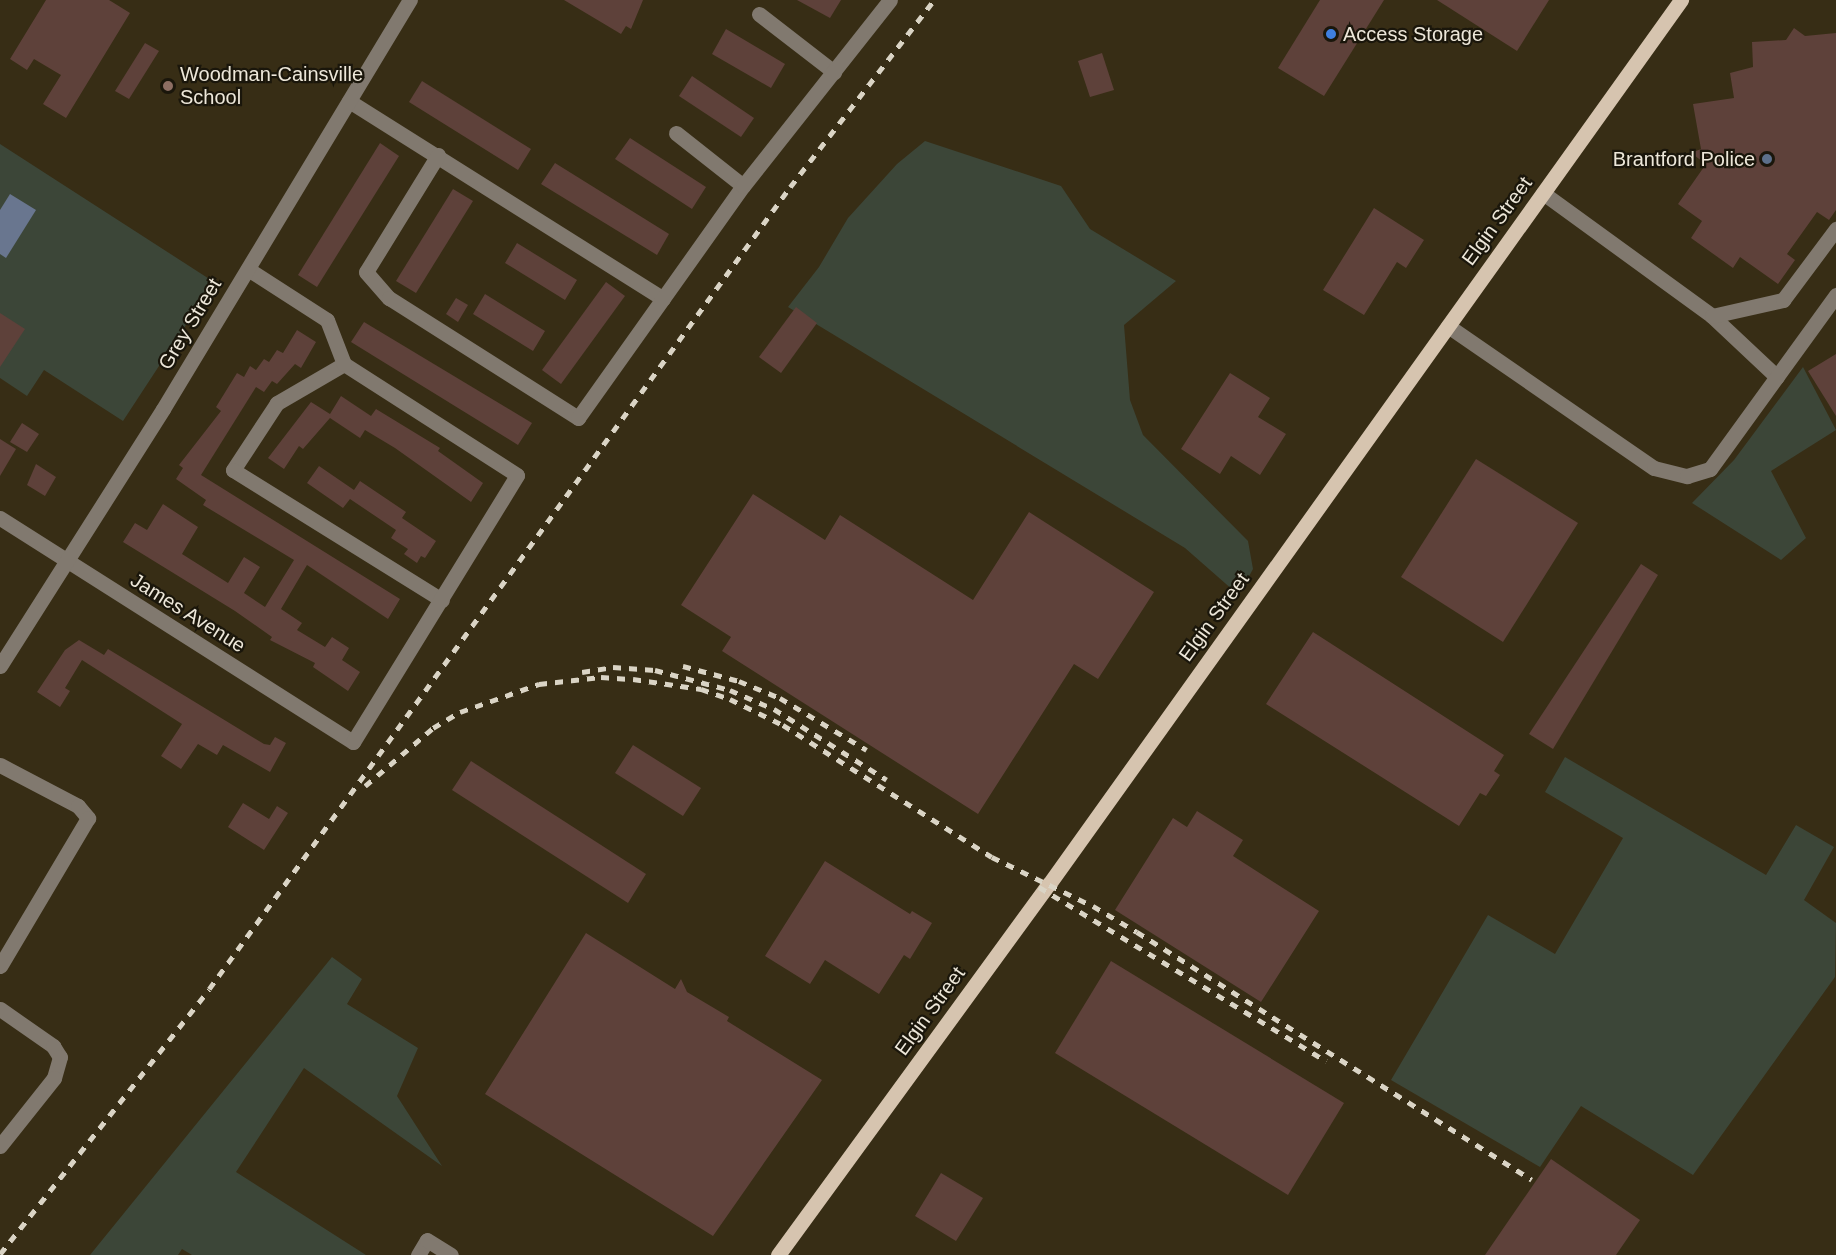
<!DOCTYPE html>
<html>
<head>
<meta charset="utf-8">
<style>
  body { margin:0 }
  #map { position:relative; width:1836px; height:1255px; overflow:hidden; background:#372d15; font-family:Arial,sans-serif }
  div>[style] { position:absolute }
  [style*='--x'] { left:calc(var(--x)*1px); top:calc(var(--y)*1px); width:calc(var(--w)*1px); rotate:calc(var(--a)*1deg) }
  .green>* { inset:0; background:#3c4638 }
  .water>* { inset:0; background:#69768f }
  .building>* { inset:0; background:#5e413a }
  .minor>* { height:15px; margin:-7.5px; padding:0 7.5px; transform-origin:7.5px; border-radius:7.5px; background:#81796f }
  .major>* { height:15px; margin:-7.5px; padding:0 7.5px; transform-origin:7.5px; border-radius:7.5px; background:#d6c4af }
  .rail>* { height:4.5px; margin-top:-2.25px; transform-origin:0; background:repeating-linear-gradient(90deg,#dad4c5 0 8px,transparent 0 16px) }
  .dots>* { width:16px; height:16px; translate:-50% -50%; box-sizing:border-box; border:3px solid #1a160b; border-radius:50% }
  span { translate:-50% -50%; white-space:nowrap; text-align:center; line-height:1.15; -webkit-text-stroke:4.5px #1a160b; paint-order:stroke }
  .poi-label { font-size:20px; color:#ede7d9 }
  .left { translate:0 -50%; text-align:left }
  .right { translate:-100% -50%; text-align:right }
  .street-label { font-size:20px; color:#ede7d9 }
</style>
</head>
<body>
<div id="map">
  <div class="green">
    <i style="clip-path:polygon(925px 141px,1061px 186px,1090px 229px,1176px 281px,1124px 325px,1130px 400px,1143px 435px,1248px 541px,1253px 569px,1243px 587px,1234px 591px,1185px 548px,788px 307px,819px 267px,848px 218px,897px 164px)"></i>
    <i style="clip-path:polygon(0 144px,214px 282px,123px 421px,44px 370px,27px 396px,0 378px)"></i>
    <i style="clip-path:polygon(1803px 367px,1836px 430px,1771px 471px,1806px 538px,1781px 560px,1692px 503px,1734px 460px)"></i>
    <i style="clip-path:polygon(1565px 757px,1766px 875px,1796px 825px,1834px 847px,1804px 900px,1836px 923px,1835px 977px,1693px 1175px,1581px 1106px,1540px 1167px,1391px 1080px,1488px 915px,1555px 954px,1623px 838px,1545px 792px)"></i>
    <i style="clip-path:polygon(332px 957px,362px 979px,347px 1004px,418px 1048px,397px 1096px,442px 1166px,304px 1068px,236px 1172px,366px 1255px,192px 1255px,182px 1249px,178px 1255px,90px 1255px)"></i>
  </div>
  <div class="water">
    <i style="clip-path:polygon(10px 194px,36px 210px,6px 258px,0 254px,0 210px)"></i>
  </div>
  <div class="building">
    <i style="clip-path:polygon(46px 0,109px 0,130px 13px,66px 118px,43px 104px,61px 75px,34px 59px,27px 70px,10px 59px)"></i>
    <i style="clip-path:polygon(564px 0,643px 0,631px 29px,626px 26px,621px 34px)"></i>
    <i style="clip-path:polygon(797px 0,841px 0,830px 18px)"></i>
    <i style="clip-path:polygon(1320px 0,1384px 0,1324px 96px,1278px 68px)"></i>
    <i style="clip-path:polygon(1437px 0,1549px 0,1517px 51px)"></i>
    <i style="clip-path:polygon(1794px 28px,1805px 36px,1836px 33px,1836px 210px,1829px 220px,1817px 212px,1787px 254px,1795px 260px,1778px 284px,1740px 257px,1733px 268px,1691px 238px,1702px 221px,1678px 204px,1706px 164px,1691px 153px,1701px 149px,1693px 104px,1734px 98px,1730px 73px,1753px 67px,1752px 42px,1786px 40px)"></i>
    <i style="clip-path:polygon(726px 29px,785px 64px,771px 88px,712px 54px)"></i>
    <i style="clip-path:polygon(145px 43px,159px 51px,129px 99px,115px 91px)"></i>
    <i style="clip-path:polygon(1102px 53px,1114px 90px,1090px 97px,1078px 61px)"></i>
    <i style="clip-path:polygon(692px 76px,754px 118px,741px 137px,679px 96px)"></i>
    <i style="clip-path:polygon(422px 81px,531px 149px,518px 170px,409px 102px)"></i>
    <i style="clip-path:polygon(630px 138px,706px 187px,692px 209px,615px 159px)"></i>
    <i style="clip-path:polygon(380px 143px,399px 156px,317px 287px,298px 275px)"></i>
    <i style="clip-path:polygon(555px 163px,669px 234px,657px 255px,541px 184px)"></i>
    <i style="clip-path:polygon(453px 189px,473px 201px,416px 293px,396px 281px)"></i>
    <i style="clip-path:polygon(1374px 208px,1424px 240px,1406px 268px,1397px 262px,1364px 315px,1323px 290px)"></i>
    <i style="clip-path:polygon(517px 243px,577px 280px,565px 300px,505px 263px)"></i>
    <i style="clip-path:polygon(606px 282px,625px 296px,561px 384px,542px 370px)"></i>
    <i style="clip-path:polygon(485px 294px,545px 331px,533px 351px,473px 314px)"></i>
    <i style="clip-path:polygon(456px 298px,468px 305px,458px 322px,446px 314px)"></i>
    <i style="clip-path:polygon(796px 307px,817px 323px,781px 373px,759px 357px)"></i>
    <i style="clip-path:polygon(0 313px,25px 329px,0 367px)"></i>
    <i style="clip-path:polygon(364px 322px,532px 423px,518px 445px,351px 342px)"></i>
    <i style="clip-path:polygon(297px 330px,316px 342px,301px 368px,295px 364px,277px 384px,272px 381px,264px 392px,256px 387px,201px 475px,400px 599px,388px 619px,307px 565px,281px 609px,302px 623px,297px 630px,325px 647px,332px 637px,349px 648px,342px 660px,360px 672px,348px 691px,313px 667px,315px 663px,270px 640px,272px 637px,235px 611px,123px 542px,135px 523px,147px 530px,163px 504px,198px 527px,182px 554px,228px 583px,244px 557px,260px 567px,244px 593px,265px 607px,294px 560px,203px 505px,206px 500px,176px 479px,183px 468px,179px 465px,221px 411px,216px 407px,237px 373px,244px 377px,250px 366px,256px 370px,264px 359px,269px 362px,277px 350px,283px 353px)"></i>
    <i style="clip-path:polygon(1836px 354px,1836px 416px,1808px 371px)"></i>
    <i style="clip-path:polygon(1230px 373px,1270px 398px,1258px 417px,1286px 434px,1260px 475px,1231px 456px,1220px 474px,1181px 449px)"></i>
    <i style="clip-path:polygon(341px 396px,371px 416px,376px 409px,440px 448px,438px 451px,483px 483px,471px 502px,395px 448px,365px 430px,360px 438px,330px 418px,303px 449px,299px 446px,284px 469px,268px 458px,311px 402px,330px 414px)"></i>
    <i style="clip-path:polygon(22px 423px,39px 434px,27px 452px,10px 442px)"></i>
    <i style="clip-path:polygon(0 439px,16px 449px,0 476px)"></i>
    <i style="clip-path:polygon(1476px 459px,1578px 523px,1503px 642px,1401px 577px)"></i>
    <i style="clip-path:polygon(36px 464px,56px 477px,45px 496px,27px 485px)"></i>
    <i style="clip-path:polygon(319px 466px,354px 490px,360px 481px,406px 512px,402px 518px,436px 541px,425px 558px,421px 556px,417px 563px,404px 554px,408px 549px,391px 538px,396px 530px,350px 499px,343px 508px,307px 483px)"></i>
    <i style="clip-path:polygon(753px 494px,825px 540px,840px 515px,973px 600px,1029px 512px,1154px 592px,1098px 679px,1074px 664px,978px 814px,722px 651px,731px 637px,681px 605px)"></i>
    <i style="clip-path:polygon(1641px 564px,1658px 575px,1553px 749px,1529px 734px)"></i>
    <i style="clip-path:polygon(1313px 632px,1504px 755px,1494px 771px,1500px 775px,1486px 796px,1480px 793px,1459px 826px,1266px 704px)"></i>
    <i style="clip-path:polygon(79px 640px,104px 655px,108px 649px,264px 744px,270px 745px,275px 737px,286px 743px,270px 772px,223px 745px,217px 755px,198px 744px,181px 769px,161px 756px,182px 724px,82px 660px,65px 688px,70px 691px,60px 707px,37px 692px,65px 650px)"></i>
    <i style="clip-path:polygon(633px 745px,701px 788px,683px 816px,615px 773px)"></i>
    <i style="clip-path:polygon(471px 761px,646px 874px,628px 903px,452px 790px)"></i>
    <i style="clip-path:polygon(243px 803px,269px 819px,277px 806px,288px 813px,264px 850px,228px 827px)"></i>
    <i style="clip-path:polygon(1197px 811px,1243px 840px,1233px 856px,1319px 911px,1261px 1002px,1115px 910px,1173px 818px,1187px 827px)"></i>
    <i style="clip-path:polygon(825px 861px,910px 914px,912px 911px,932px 923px,910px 959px,904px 955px,879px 994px,825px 960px,810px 984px,765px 956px)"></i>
    <i style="clip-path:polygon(586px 933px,675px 989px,681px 979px,687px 992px,729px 1017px,727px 1021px,822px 1080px,713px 1236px,485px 1094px)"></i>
    <i style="clip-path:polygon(1111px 961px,1344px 1103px,1288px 1195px,1055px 1053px)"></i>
    <i style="clip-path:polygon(1551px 1159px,1640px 1220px,1616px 1255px,1485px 1255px)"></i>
    <i style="clip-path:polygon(941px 1173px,983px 1198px,956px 1241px,915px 1216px)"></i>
  </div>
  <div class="minor">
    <i style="--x:759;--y:14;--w:95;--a:37.7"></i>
    <i style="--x:349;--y:101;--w:371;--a:32.2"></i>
    <i style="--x:676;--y:133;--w:85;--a:38.3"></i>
    <i style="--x:438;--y:155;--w:137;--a:121.6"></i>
    <i style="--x:366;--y:272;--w:35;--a:49"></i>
    <i style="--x:389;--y:298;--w:224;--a:32.4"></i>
    <i style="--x:578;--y:418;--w:285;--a:-54.6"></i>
    <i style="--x:743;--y:186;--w:237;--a:-51.7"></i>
    <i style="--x:1543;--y:193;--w:209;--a:36"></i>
    <i style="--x:1712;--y:316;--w:89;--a:43.2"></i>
    <i style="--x:1712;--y:316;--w:73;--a:-12.7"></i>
    <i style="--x:1783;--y:300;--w:89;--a:-53.3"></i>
    <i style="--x:1448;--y:326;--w:250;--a:34.6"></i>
    <i style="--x:1654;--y:468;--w:34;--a:14"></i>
    <i style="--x:1687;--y:476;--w:24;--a:-17"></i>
    <i style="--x:1710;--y:469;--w:215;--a:-54.1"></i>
    <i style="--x:344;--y:364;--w:78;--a:149.8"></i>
    <i style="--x:277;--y:403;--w:80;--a:123.3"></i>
    <i style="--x:233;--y:470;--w:246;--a:31.9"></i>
    <i style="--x:0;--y:518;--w:418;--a:32.4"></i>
    <i style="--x:353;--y:742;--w:313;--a:-58.4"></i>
    <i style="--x:517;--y:475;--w:206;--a:-147.3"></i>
    <i style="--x:344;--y:364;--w:47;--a:-111.1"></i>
    <i style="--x:327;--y:320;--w:94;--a:-147.2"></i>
    <i style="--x:0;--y:666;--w:304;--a:-57.6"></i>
    <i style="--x:163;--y:409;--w:478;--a:-58.9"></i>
    <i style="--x:0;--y:765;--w:88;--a:27.7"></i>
    <i style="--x:78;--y:806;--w:16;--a:50"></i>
    <i style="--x:88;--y:818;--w:172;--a:120.7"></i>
    <i style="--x:0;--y:1009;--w:65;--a:34.9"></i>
    <i style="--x:53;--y:1046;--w:13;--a:58"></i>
    <i style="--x:60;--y:1057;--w:22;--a:106"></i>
    <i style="--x:54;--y:1078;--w:87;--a:128.5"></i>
    <i style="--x:418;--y:1255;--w:17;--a:-59"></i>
    <i style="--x:427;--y:1240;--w:28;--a:32"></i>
  </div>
  <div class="major">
    <i style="--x:778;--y:1255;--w:459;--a:-53.9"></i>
    <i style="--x:1049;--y:884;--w:1087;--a:-54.44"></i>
  </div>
  <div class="rail">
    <i style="--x:683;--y:666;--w:58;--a:15"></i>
    <i style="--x:739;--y:681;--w:44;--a:22.5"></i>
    <i style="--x:780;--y:698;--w:101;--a:30.9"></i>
    <i style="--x:582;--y:672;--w:31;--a:-9"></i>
    <i style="--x:613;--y:667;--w:42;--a:4.1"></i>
    <i style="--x:655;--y:670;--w:78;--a:14.9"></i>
    <i style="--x:730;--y:690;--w:48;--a:23.4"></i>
    <i style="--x:774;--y:709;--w:133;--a:32.1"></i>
    <i style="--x:365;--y:786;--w:89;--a:-40.5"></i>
    <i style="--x:433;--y:728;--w:31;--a:-31"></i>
    <i style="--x:460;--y:712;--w:84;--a:-19.5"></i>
    <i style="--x:539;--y:684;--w:62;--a:-6.4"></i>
    <i style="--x:601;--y:677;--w:32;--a:4"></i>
    <i style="--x:633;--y:679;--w:69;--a:8.4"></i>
    <i style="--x:701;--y:689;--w:31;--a:19"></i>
    <i style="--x:730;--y:699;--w:59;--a:26.1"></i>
    <i style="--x:783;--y:725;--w:247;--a:32.3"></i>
    <i style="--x:992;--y:857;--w:112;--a:25.9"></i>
    <i style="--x:1093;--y:906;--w:51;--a:30.6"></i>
    <i style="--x:1137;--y:932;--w:466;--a:32.1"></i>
    <i style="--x:1039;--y:887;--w:336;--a:31.2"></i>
    <i style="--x:0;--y:1254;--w:337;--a:-51.7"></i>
    <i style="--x:209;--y:989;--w:990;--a:-54.08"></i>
    <i style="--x:790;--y:187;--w:236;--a:-52.4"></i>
  </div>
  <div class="dots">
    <i style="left:1331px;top:34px;background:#3f7fe0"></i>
    <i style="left:168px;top:86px;background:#8d6e63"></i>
    <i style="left:1767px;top:159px;background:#5c6f8a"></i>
  </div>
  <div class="poi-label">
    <span class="left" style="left:1343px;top:34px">Access Storage</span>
    <span class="left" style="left:180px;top:86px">Woodman-Cainsville<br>School</span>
    <span class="right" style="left:1755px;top:159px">Brantford Police</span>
  </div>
  <div class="street-label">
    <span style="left:1497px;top:221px;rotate:-54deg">Elgin Street</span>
    <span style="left:190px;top:324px;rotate:-59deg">Grey Street</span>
    <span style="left:188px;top:613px;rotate:32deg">James Avenue</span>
    <span style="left:1214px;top:617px;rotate:-54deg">Elgin Street</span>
    <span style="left:930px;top:1011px;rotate:-54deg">Elgin Street</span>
  </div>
</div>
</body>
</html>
